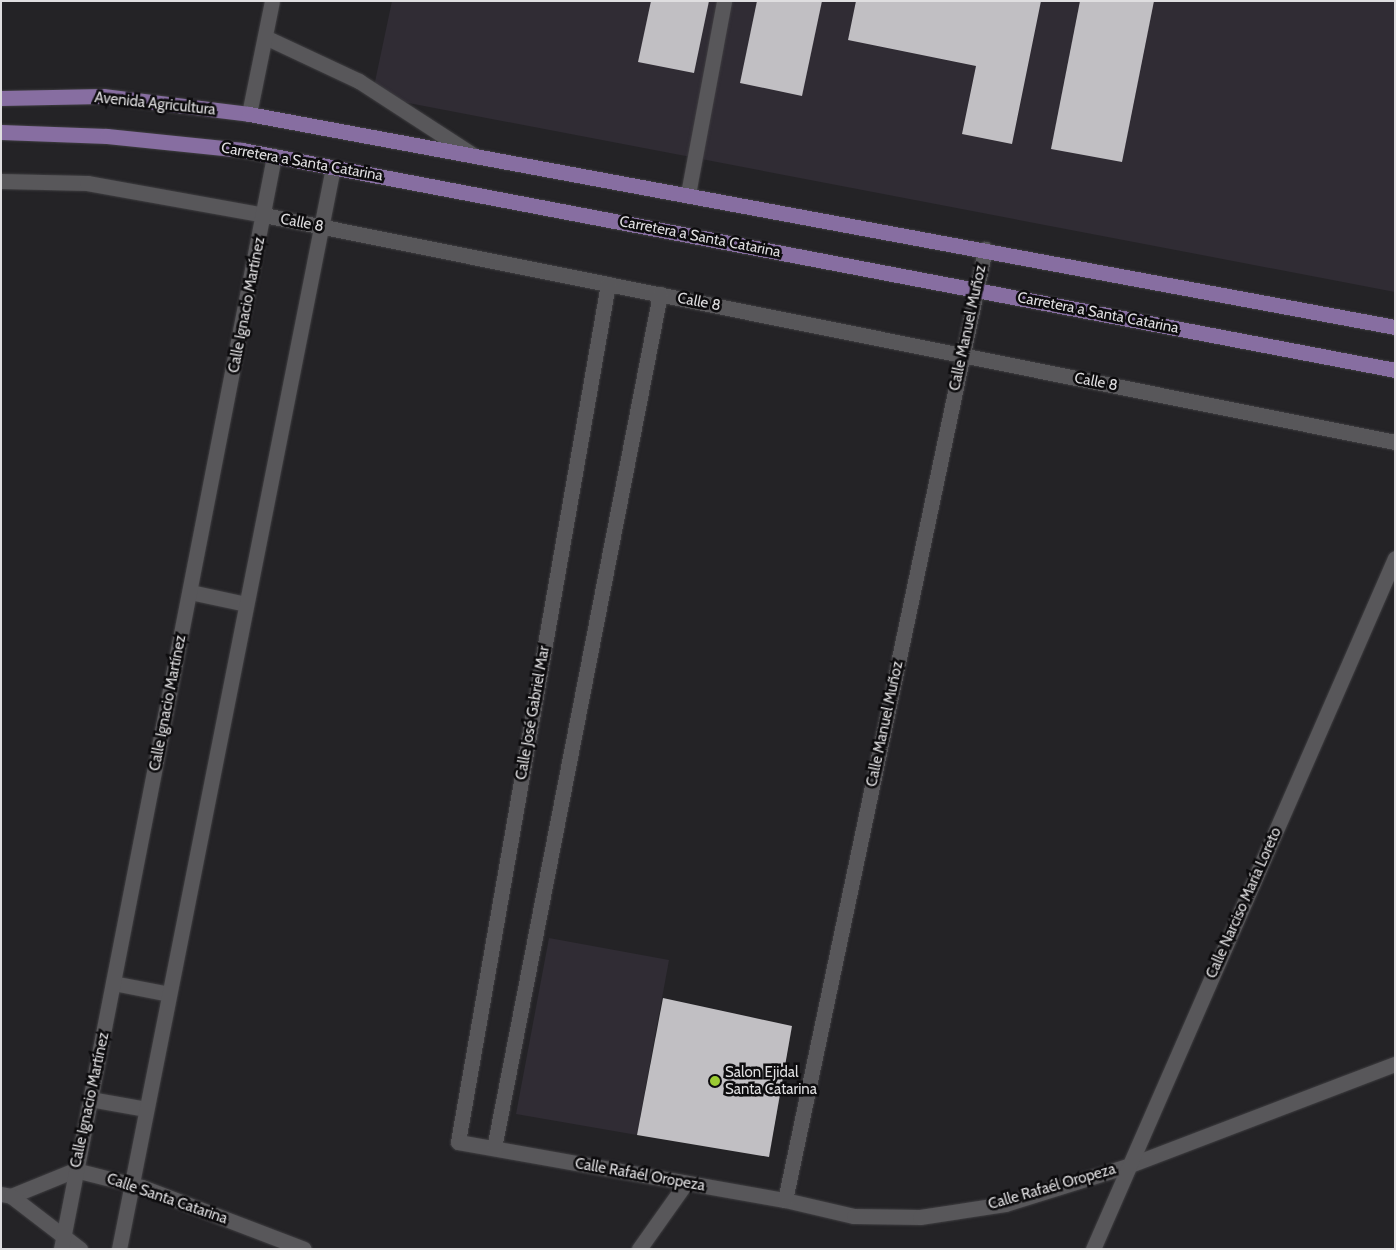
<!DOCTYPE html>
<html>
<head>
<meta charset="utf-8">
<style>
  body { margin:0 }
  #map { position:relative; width:1396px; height:1250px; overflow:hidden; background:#242326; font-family:Cabin,sans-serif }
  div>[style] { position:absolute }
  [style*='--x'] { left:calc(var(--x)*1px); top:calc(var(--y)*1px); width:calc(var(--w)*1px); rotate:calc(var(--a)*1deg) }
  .built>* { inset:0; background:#302c34 }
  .building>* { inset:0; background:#c1bfc3 }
  .roads { filter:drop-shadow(0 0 1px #3f3e41) drop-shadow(0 0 1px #3f3e41) }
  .minor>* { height:15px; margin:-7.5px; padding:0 7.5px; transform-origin:7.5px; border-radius:7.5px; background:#58575a }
  .major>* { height:15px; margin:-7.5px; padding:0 7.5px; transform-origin:7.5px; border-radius:7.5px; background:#876ea1 }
  .dots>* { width:14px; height:14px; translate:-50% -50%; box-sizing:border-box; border:2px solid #0d0c0e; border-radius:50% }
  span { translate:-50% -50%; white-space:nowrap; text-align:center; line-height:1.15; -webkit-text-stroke:5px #0d0c0e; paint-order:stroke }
  .street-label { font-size:15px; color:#dfdee0 }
  .poi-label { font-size:15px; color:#dfdee0 }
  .left { translate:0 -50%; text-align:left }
  .frame { position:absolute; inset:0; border:2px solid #dfdee0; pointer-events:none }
</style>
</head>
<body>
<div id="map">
  <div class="built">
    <i style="clip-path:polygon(392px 1px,1395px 1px,1395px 292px,372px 96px)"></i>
    <i style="clip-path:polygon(549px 938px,669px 960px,637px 1135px,516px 1114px)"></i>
  </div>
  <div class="building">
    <i style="clip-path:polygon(651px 1px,709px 1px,694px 73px,638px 62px)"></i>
    <i style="clip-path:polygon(757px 1px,822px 1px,802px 96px,740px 83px)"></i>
    <i style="clip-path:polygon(856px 1px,1041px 1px,1012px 144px,962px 134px,976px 66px,848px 40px)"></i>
    <i style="clip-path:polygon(1080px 1px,1154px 1px,1122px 162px,1051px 149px)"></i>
    <i style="clip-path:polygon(663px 998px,792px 1026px,769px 1157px,637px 1135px)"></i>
  </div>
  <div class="roads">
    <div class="minor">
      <i style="--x:265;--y:37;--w:104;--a:25.1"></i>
      <i style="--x:359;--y:81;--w:136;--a:33"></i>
      <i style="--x:249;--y:114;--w:115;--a:-78.5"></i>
      <i style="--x:1;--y:181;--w:86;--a:1.3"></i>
      <i style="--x:87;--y:183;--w:180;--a:10.2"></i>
      <i style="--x:264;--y:215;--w:1154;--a:11.35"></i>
      <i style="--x:688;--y:194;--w:196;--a:-79.4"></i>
      <i style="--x:608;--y:284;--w:871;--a:99.92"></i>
      <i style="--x:458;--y:1142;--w:332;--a:10.1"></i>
      <i style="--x:785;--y:1200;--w:71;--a:13.1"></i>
      <i style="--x:854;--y:1216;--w:66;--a:0.9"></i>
      <i style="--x:920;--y:1217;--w:86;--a:-8.7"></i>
      <i style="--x:1005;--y:1204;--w:131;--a:-17.3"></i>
      <i style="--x:1130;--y:1165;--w:284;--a:-20.9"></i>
      <i style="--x:190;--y:592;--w:57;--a:12.1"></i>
      <i style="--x:113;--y:983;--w:57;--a:11.1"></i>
      <i style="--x:90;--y:1099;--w:57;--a:10.1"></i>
      <i style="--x:494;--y:1148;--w:870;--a:-79"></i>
      <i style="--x:1;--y:1194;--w:10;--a:11"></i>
      <i style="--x:11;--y:1196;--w:69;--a:-22.1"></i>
      <i style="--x:75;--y:1170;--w:69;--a:14.2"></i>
      <i style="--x:142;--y:1187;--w:173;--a:20.9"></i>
      <i style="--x:11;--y:1196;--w:87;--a:37.5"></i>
      <i style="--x:785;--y:1200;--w:972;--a:-78.12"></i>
      <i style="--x:61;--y:1249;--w:1114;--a:-78.97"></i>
      <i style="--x:119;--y:1249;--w:1103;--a:-78.81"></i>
      <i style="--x:639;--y:1249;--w:80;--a:-54.7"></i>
      <i style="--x:1093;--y:1249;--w:754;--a:-66.39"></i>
    </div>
    <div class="major">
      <i style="--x:1;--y:98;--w:102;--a:-1.1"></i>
      <i style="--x:103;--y:96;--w:147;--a:7"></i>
      <i style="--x:249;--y:114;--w:1166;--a:10.53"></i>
      <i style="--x:1;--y:132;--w:106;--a:2.2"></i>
      <i style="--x:107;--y:136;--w:136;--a:5.9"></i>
      <i style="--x:242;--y:150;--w:1174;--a:10.8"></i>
    </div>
  </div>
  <div class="dots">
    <i style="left:715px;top:1081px;background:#9bcb33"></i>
  </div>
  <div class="street-label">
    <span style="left:155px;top:104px;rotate:6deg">Avenida Agricultura</span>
    <span style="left:302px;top:162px;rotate:10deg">Carretera a Santa Catarina</span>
    <span style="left:302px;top:223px;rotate:11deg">Calle 8</span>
    <span style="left:700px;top:237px;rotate:11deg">Carretera a Santa Catarina</span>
    <span style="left:699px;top:302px;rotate:11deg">Calle 8</span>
    <span style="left:247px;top:305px;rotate:-79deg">Calle Ignacio Martínez</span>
    <span style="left:1098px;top:313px;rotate:11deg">Carretera a Santa Catarina</span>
    <span style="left:968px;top:328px;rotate:-78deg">Calle Manuel Muñoz</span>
    <span style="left:1096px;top:382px;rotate:11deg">Calle 8</span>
    <span style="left:168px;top:703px;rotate:-79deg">Calle Ignacio Martínez</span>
    <span style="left:533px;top:713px;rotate:-80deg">Calle José Gabriel Mar</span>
    <span style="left:885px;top:724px;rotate:-78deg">Calle Manuel Muñoz</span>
    <span style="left:1244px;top:903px;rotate:-66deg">Calle Narciso María Loreto</span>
    <span style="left:90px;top:1100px;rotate:-78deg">Calle Ignacio Martínez</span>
    <span style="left:640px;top:1175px;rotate:10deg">Calle Rafaél Oropeza</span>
    <span style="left:1052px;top:1187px;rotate:-16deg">Calle Rafaél Oropeza</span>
    <span style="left:167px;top:1199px;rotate:19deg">Calle Santa Catarina</span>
  </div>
  <div class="poi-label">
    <span class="left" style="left:725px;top:1081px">Salon Ejidal<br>Santa Catarina</span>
  </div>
  <div class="frame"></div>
</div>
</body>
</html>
